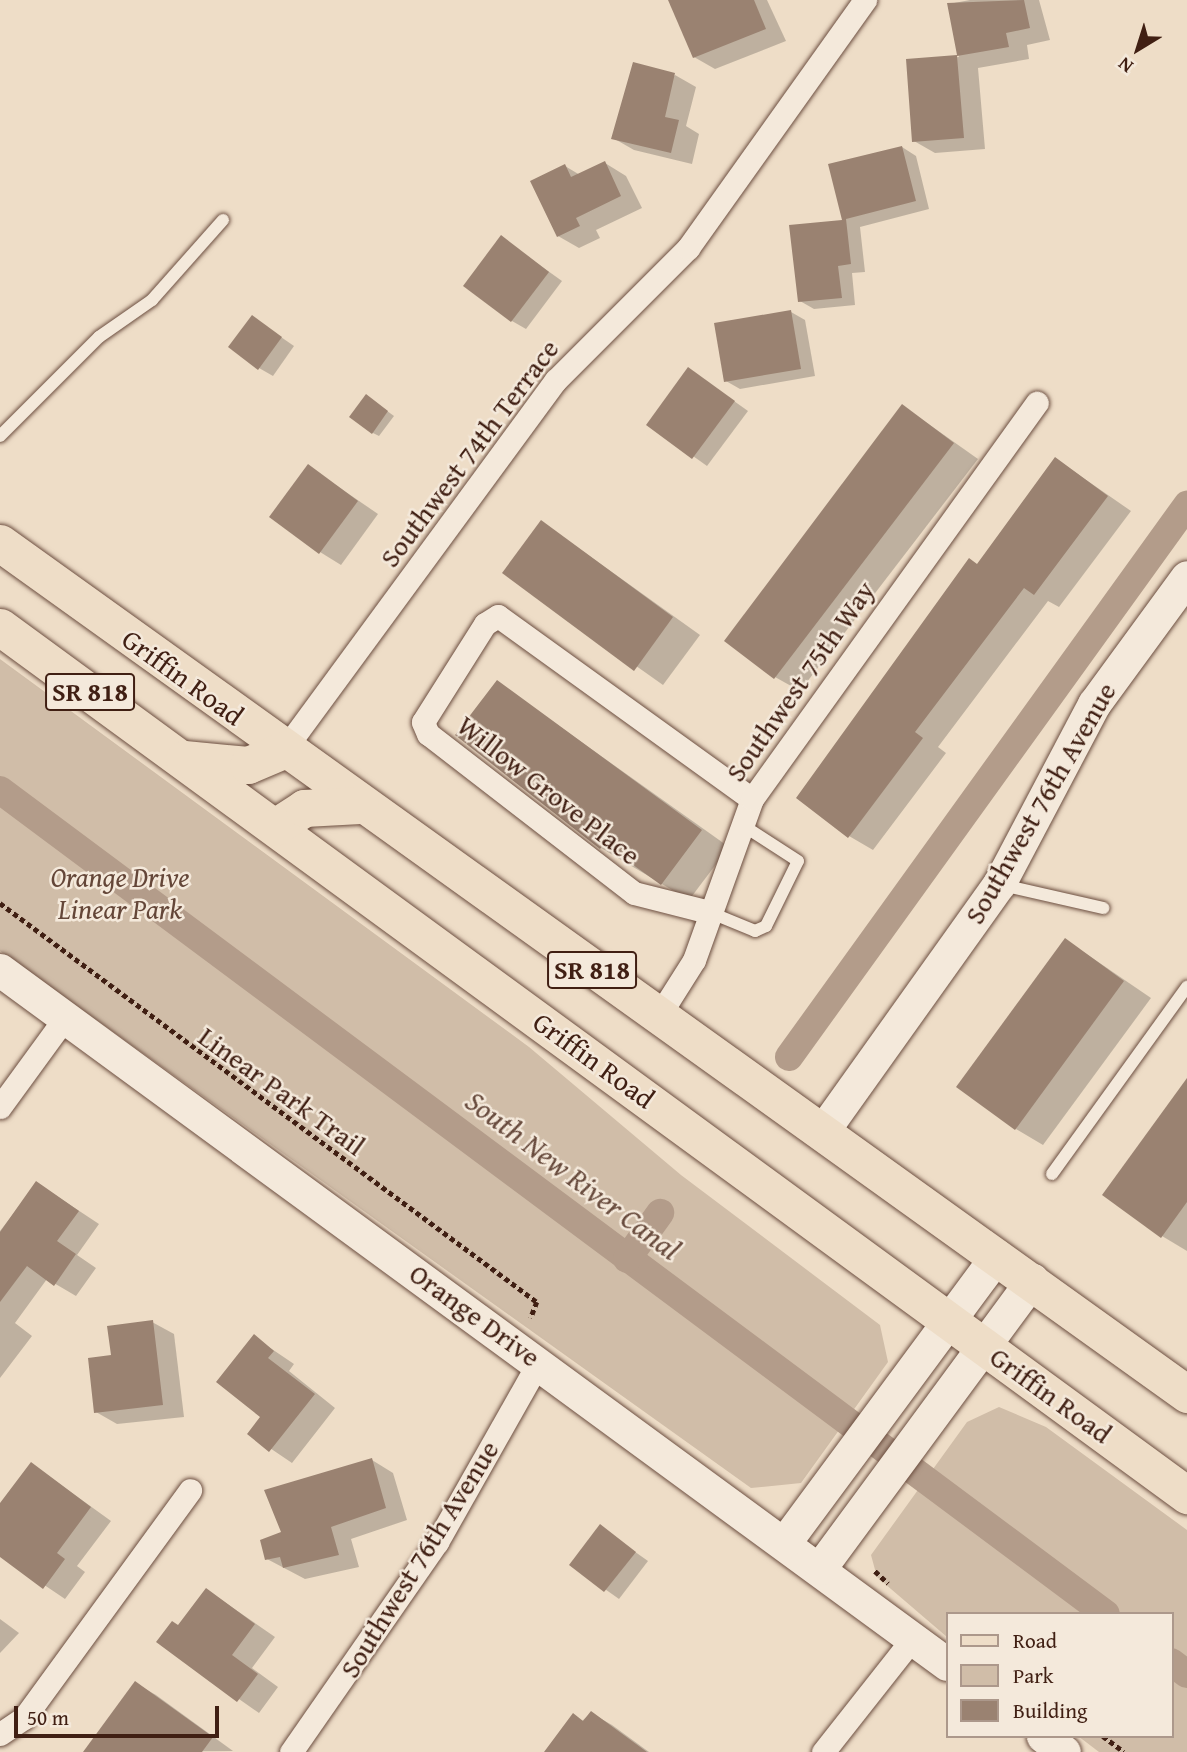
<!DOCTYPE html>
<html>
<head>
<meta charset="utf-8">
<style>
  body { margin:0 }
  #map { position:relative; width:1187px; height:1752px; overflow:hidden; background:#eeddc7; font-family:"Gentium Book Plus",serif }
  div>[style] { position:absolute }
  [style*='--x'] { left:calc(var(--x)*1px); top:calc(var(--y)*1px); width:calc(var(--w)*1px); rotate:calc(var(--a)*1deg) }
  .green>* { inset:0; background:#d0bda8 }
  .shadow>* { inset:0; background:#0003 }
  .canal>* { height:28px; margin:-14px; padding:0 14px; transform-origin:14px; border-radius:14px; background:#b39c8a }
  .building>* { inset:0; background:#9a8271 }
  .path>* { height:4.5px; margin-top:-2.25px; transform-origin:0; background:repeating-linear-gradient(90deg,#401f13 0 5px,transparent 0 8.5px) }
  .roads { filter:drop-shadow(0 0 2px #6c4e40) drop-shadow(0 0 2px #6c4e40) }
  .lane>* { height:12px; margin:-6px; padding:0 6px; transform-origin:6px; border-radius:6px; background:#f4e9db }
  .street>* { height:23px; margin:-11.5px; padding:0 11.5px; transform-origin:11.5px; border-radius:11.5px; background:#f4e9db }
  .secondary>* { height:33px; margin:-16.5px; padding:0 16.5px; transform-origin:16.5px; border-radius:16.5px; background:#f4e9db }
  .primary>* { height:37px; margin:-18.5px; padding:0 18.5px; transform-origin:18.5px; border-radius:18.5px; background:#eeddc7 }
  span { translate:-50% -50%; white-space:nowrap; text-align:center; line-height:1.15; -webkit-text-stroke:5px #f4e9db; paint-order:stroke }
  .shield-label span { padding:2px 5px; background:#f4e9db; border:2px solid; border-radius:5px; -webkit-text-stroke-width:0 }
  .shield-label { font-size:26px; color:#401f13; font-weight:700 }
  .street-label { font-size:28px; color:#401f13 }
  .park-label { font-size:28px; color:#644638; font-style:italic }
  .water-label { font-size:30px; color:#684b3d; font-style:italic }
  .legend { position:absolute; left:946px; top:1612px; width:228px; height:126px; box-sizing:border-box; background:#f4e9db; border:2px solid #ac988b; margin:0; padding:9px 12px; list-style:none; font-size:21px; color:#401f13 }
  .legend li { display:flex; align-items:center; gap:14px; height:35px }
  .legend b { width:35px; border:2px solid #ac988b }
  .north { position:absolute; left:1103px; top:14px; width:70px; height:70px; -webkit-text-stroke:5px #f4e9db; paint-order:stroke; rotate:218deg; font-size:19px; font-weight:700; line-height:28px; text-align:center; color:#401f13 }
  .north::after { content:''; display:block; margin:auto; width:24px; height:32px; background:#401f13; clip-path:polygon(50% 0,100% 100%,50% 72%,0 100%) }
  .scale { position:absolute; left:14px; top:1706px; width:205px; height:32px; box-sizing:border-box; border:4px solid #401f13; border-top:0; padding-left:9px; font-size:21px; line-height:24px; white-space:nowrap; color:#401f13; -webkit-text-stroke:5px #f4e9db; paint-order:stroke }
</style>
</head>
<body>
<div id="map">
  <div class="green">
    <i style="clip-path:polygon(0 659px,529px 1047px,681px 1175px,880px 1325px,888px 1362px,801px 1483px,751px 1488px,0 951px)"></i>
    <i style="clip-path:polygon(999px 1407px,1046px 1427px,1187px 1530px,1187px 1752px,1099px 1752px,1078px 1736px,1171px 1736px,1171px 1614px,947px 1614px,947px 1637px,877px 1577px,871px 1555px,967px 1422px)"></i>
  </div>
  <div class="shadow">
    <i style="clip-path:polygon(670px 0,767px 0,786px 41px,715px 69px,694px 57px)"></i>
    <i style="clip-path:polygon(970px 0,1039px 0,1050px 40px,1027px 45px,1029px 59px,978px 68px,985px 149px,935px 153px,914px 141px,907px 61px,959px 57px,949px 4px)"></i>
    <i style="clip-path:polygon(675px 75px,696px 87px,686px 126px,699px 134px,692px 164px,634px 150px,613px 138px)"></i>
    <i style="clip-path:polygon(902px 147px,916px 156px,929px 209px,860px 227px,865px 272px,852px 273px,855px 305px,814px 309px,800px 301px,844px 221px)"></i>
    <i style="clip-path:polygon(605px 163px,626px 176px,642px 208px,596px 230px,600px 238px,579px 248px,558px 236px,565px 166px,580px 175px)"></i>
    <i style="clip-path:polygon(502px 238px,562px 281px,526px 329px,512px 321px)"></i>
    <i style="clip-path:polygon(791px 312px,805px 320px,815px 376px,740px 389px,726px 381px)"></i>
    <i style="clip-path:polygon(252px 317px,294px 346px,273px 376px,259px 368px)"></i>
    <i style="clip-path:polygon(689px 369px,748px 411px,707px 466px,648px 424px)"></i>
    <i style="clip-path:polygon(372px 400px,394px 416px,379px 436px,373px 433px)"></i>
    <i style="clip-path:polygon(903px 406px,978px 459px,800px 691px,775px 677px)"></i>
    <i style="clip-path:polygon(1056px 459px,1131px 511px,1059px 607px,1048px 601px,938px 747px,946px 753px,873px 850px,849px 836px,978px 565px)"></i>
    <i style="clip-path:polygon(308px 466px,378px 514px,341px 565px,320px 552px)"></i>
    <i style="clip-path:polygon(542px 522px,700px 635px,663px 685px,505px 573px)"></i>
    <i style="clip-path:polygon(497px 682px,729px 847px,689px 900px,601px 848px,458px 735px)"></i>
    <i style="clip-path:polygon(1066px 940px,1151px 998px,1043px 1145px,1016px 1129px)"></i>
    <i style="clip-path:polygon(1187px 1081px,1187px 1251px,1162px 1236px)"></i>
    <i style="clip-path:polygon(37px 1183px,99px 1224px,77px 1255px,96px 1268px,76px 1296px,47px 1279px,15px 1323px,32px 1336px,0 1378px,0 1231px)"></i>
    <i style="clip-path:polygon(152px 1322px,174px 1334px,184px 1417px,117px 1424px,96px 1412px,113px 1357px)"></i>
    <i style="clip-path:polygon(254px 1337px,294px 1364px,289px 1371px,335px 1408px,292px 1463px,249px 1434px,262px 1417px)"></i>
    <i style="clip-path:polygon(372px 1460px,393px 1473px,407px 1520px,351px 1539px,359px 1567px,305px 1579px,267px 1559px,283px 1533px)"></i>
    <i style="clip-path:polygon(32px 1464px,111px 1521px,77px 1566px,85px 1572px,65px 1599px,0 1555px,0 1506px)"></i>
    <i style="clip-path:polygon(600px 1527px,648px 1561px,619px 1599px,571px 1565px)"></i>
    <i style="clip-path:polygon(207px 1590px,275px 1637px,252px 1668px,278px 1687px,259px 1713px,158px 1642px,180px 1627px)"></i>
    <i style="clip-path:polygon(0 1619px,19px 1633px,0 1653px)"></i>
    <i style="clip-path:polygon(135px 1683px,156px 1695px,233px 1751px,85px 1752px)"></i>
    <i style="clip-path:polygon(591px 1713px,612px 1725px,649px 1752px,547px 1752px)"></i>
  </div>
  <div class="canal">
    <i style="--x:0;--y:790;--w:1379;--a:36.69"></i>
    <i style="--x:789;--y:1057;--w:681;--a:-54.21"></i>
    <i style="--x:627;--y:1259;--w:57;--a:-54.3"></i>
    <i style="--x:1171;--y:1662;--w:20;--a:37"></i>
  </div>
  <div class="building">
    <i style="clip-path:polygon(668px 0,754px 0,766px 29px,693px 58px)"></i>
    <i style="clip-path:polygon(1024px 0,1030px 28px,1006px 33px,1009px 47px,957px 56px,964px 138px,912px 142px,906px 59px,957px 55px,947px 3px)"></i>
    <i style="clip-path:polygon(633px 62px,675px 73px,665px 117px,679px 120px,671px 153px,611px 139px)"></i>
    <i style="clip-path:polygon(902px 146px,916px 201px,846px 219px,851px 264px,838px 266px,842px 298px,798px 302px,789px 225px,842px 220px,828px 164px)"></i>
    <i style="clip-path:polygon(605px 161px,621px 196px,576px 218px,580px 226px,557px 237px,530px 181px,565px 164px,571px 177px)"></i>
    <i style="clip-path:polygon(501px 235px,549px 272px,511px 322px,463px 286px)"></i>
    <i style="clip-path:polygon(791px 310px,801px 369px,724px 382px,714px 323px)"></i>
    <i style="clip-path:polygon(252px 315px,282px 337px,258px 370px,228px 347px)"></i>
    <i style="clip-path:polygon(688px 367px,735px 401px,692px 459px,646px 425px)"></i>
    <i style="clip-path:polygon(366px 394px,388px 411px,372px 434px,349px 417px)"></i>
    <i style="clip-path:polygon(902px 404px,954px 443px,774px 679px,724px 641px)"></i>
    <i style="clip-path:polygon(1055px 457px,1108px 496px,1034px 595px,1024px 588px,915px 732px,923px 738px,848px 838px,796px 798px,969px 558px,977px 564px)"></i>
    <i style="clip-path:polygon(308px 464px,358px 501px,319px 554px,269px 517px)"></i>
    <i style="clip-path:polygon(541px 520px,673px 617px,634px 671px,502px 573px)"></i>
    <i style="clip-path:polygon(497px 680px,702px 830px,661px 885px,604px 844px,600px 849px,455px 735px)"></i>
    <i style="clip-path:polygon(1065px 938px,1124px 981px,1015px 1130px,956px 1087px)"></i>
    <i style="clip-path:polygon(1187px 1078px,1187px 1202px,1161px 1238px,1102px 1195px)"></i>
    <i style="clip-path:polygon(36px 1181px,79px 1211px,57px 1241px,76px 1254px,54px 1286px,27px 1266px,0 1302px,0 1232px)"></i>
    <i style="clip-path:polygon(153px 1320px,163px 1405px,94px 1413px,88px 1358px,111px 1355px,107px 1326px)"></i>
    <i style="clip-path:polygon(254px 1334px,274px 1351px,268px 1358px,315px 1394px,269px 1452px,247px 1434px,260px 1417px,216px 1382px)"></i>
    <i style="clip-path:polygon(372px 1458px,386px 1508px,331px 1527px,339px 1555px,283px 1568px,280px 1557px,265px 1560px,260px 1540px,281px 1532px,264px 1490px)"></i>
    <i style="clip-path:polygon(31px 1462px,91px 1507px,57px 1553px,65px 1559px,43px 1589px,0 1557px,0 1503px)"></i>
    <i style="clip-path:polygon(600px 1524px,636px 1552px,604px 1592px,569px 1565px)"></i>
    <i style="clip-path:polygon(206px 1588px,255px 1624px,232px 1655px,258px 1674px,237px 1702px,156px 1642px,172px 1621px,178px 1625px)"></i>
    <i style="clip-path:polygon(135px 1681px,213px 1737px,202px 1752px,83px 1752px)"></i>
    <i style="clip-path:polygon(591px 1711px,647px 1752px,544px 1752px,573px 1713px,583px 1721px)"></i>
  </div>
  <div class="path">
    <i style="--x:0;--y:903;--w:669;--a:36.61"></i>
    <i style="--x:537;--y:1302;--w:17;--a:111"></i>
    <i style="--x:875;--y:1571;--w:18;--a:43"></i>
    <i style="--x:1103;--y:1736;--w:26;--a:37"></i>
  </div>
  <div class="roads">
    <div class="lane">
      <i style="--x:0;--y:436;--w:140;--a:-45"></i>
      <i style="--x:99;--y:337;--w:65;--a:-34.9"></i>
      <i style="--x:152;--y:300;--w:107;--a:-48.4"></i>
      <i style="--x:1002;--y:885;--w:104;--a:12.8"></i>
      <i style="--x:709;--y:912;--w:50;--a:22.4"></i>
      <i style="--x:755;--y:931;--w:12;--a:-24"></i>
      <i style="--x:766;--y:926;--w:72;--a:-63.8"></i>
      <i style="--x:798;--y:861;--w:64;--a:-147.1"></i>
      <i style="--x:1052;--y:1174;--w:231;--a:-54.2"></i>
    </div>
    <div class="street">
      <i style="--x:284;--y:750;--w:459;--a:-53.7"></i>
      <i style="--x:556;--y:380;--w:187;--a:-45"></i>
      <i style="--x:688;--y:248;--w:305;--a:-54.5"></i>
      <i style="--x:709;--y:912;--w:77;--a:-165.8"></i>
      <i style="--x:634;--y:893;--w:260;--a:-142.3"></i>
      <i style="--x:428;--y:734;--w:13;--a:-113"></i>
      <i style="--x:423;--y:722;--w:116;--a:-57.7"></i>
      <i style="--x:485;--y:624;--w:15;--a:-32"></i>
      <i style="--x:498;--y:616;--w:313;--a:35.8"></i>
      <i style="--x:658;--y:1017;--w:67;--a:-57.7"></i>
      <i style="--x:694;--y:960;--w:171;--a:-70.2"></i>
      <i style="--x:752;--y:799;--w:488;--a:-54.3"></i>
      <i style="--x:0;--y:1107;--w:110;--a:-53.9"></i>
      <i style="--x:0;--y:1734;--w:29;--a:-34"></i>
      <i style="--x:24;--y:1718;--w:282;--a:-53.9"></i>
      <i style="--x:291;--y:1752;--w:256;--a:-55.2"></i>
      <i style="--x:437;--y:1542;--w:207;--a:-60.5"></i>
      <i style="--x:823;--y:1752;--w:145;--a:-51.7"></i>
    </div>
    <div class="secondary">
      <i style="--x:0;--y:970;--w:1174;--a:36.24"></i>
      <i style="--x:822;--y:1132;--w:305;--a:-54.5"></i>
      <i style="--x:999;--y:884;--w:204;--a:-62.2"></i>
      <i style="--x:1094;--y:704;--w:157;--a:-53.8"></i>
      <i style="--x:785;--y:1542;--w:356;--a:-53.5"></i>
      <i style="--x:820;--y:1568;--w:358;--a:-53.6"></i>
      <i style="--x:1043;--y:1736;--w:26;--a:37"></i>
    </div>
    <div class="primary">
      <i style="--x:0;--y:543;--w:1461;--a:35.64"></i>
      <i style="--x:0;--y:627;--w:1471;--a:36.18"></i>
      <i style="--x:184;--y:759;--w:64;--a:5.4"></i>
      <i style="--x:248;--y:765;--w:39;--a:-23"></i>
      <i style="--x:275;--y:827;--w:35;--a:-33"></i>
      <i style="--x:304;--y:808;--w:56;--a:-3.1"></i>
    </div>
  </div>
  <div class="shield-label">
    <span style="left:90px;top:692px">SR 818</span>
    <span style="left:592px;top:970px">SR 818</span>
  </div>
  <div class="street-label">
    <span style="left:469px;top:453px;rotate:-53deg">Southwest 74th Terrace</span>
    <span style="left:183px;top:677px;rotate:36deg">Griffin Road</span>
    <span style="left:800px;top:681px;rotate:-55deg">Southwest 75th Way</span>
    <span style="left:549px;top:790px;rotate:38deg">Willow Grove Place</span>
    <span style="left:1040px;top:803px;rotate:-60deg">Southwest 76th Avenue</span>
    <span style="left:594px;top:1060px;rotate:36deg">Griffin Road</span>
    <span style="left:282px;top:1091px;rotate:36deg">Linear Park Trail</span>
    <span style="left:475px;top:1315px;rotate:36deg">Orange Drive</span>
    <span style="left:1051px;top:1395px;rotate:36deg">Griffin Road</span>
    <span style="left:419px;top:1559px;rotate:-58deg">Southwest 76th Avenue</span>
  </div>
  <div class="park-label">
    <span style="left:120px;top:893px">Orange Drive<br>Linear Park</span>
  </div>
  <div class="water-label">
    <span style="left:573px;top:1175px;rotate:37deg">South New River Canal</span>
  </div>
  <ul class="legend">
  <li><b style="height:9px;background:#eeddc7"></b>Road</li>
  <li><b style="height:19px;background:#d0bda8"></b>Park</li>
  <li><b style="height:19px;background:#9a8271"></b>Building</li>
  </ul>
  <div class="north">N</div>
  <div class="scale">50 m</div>
</div>
</body>
</html>
